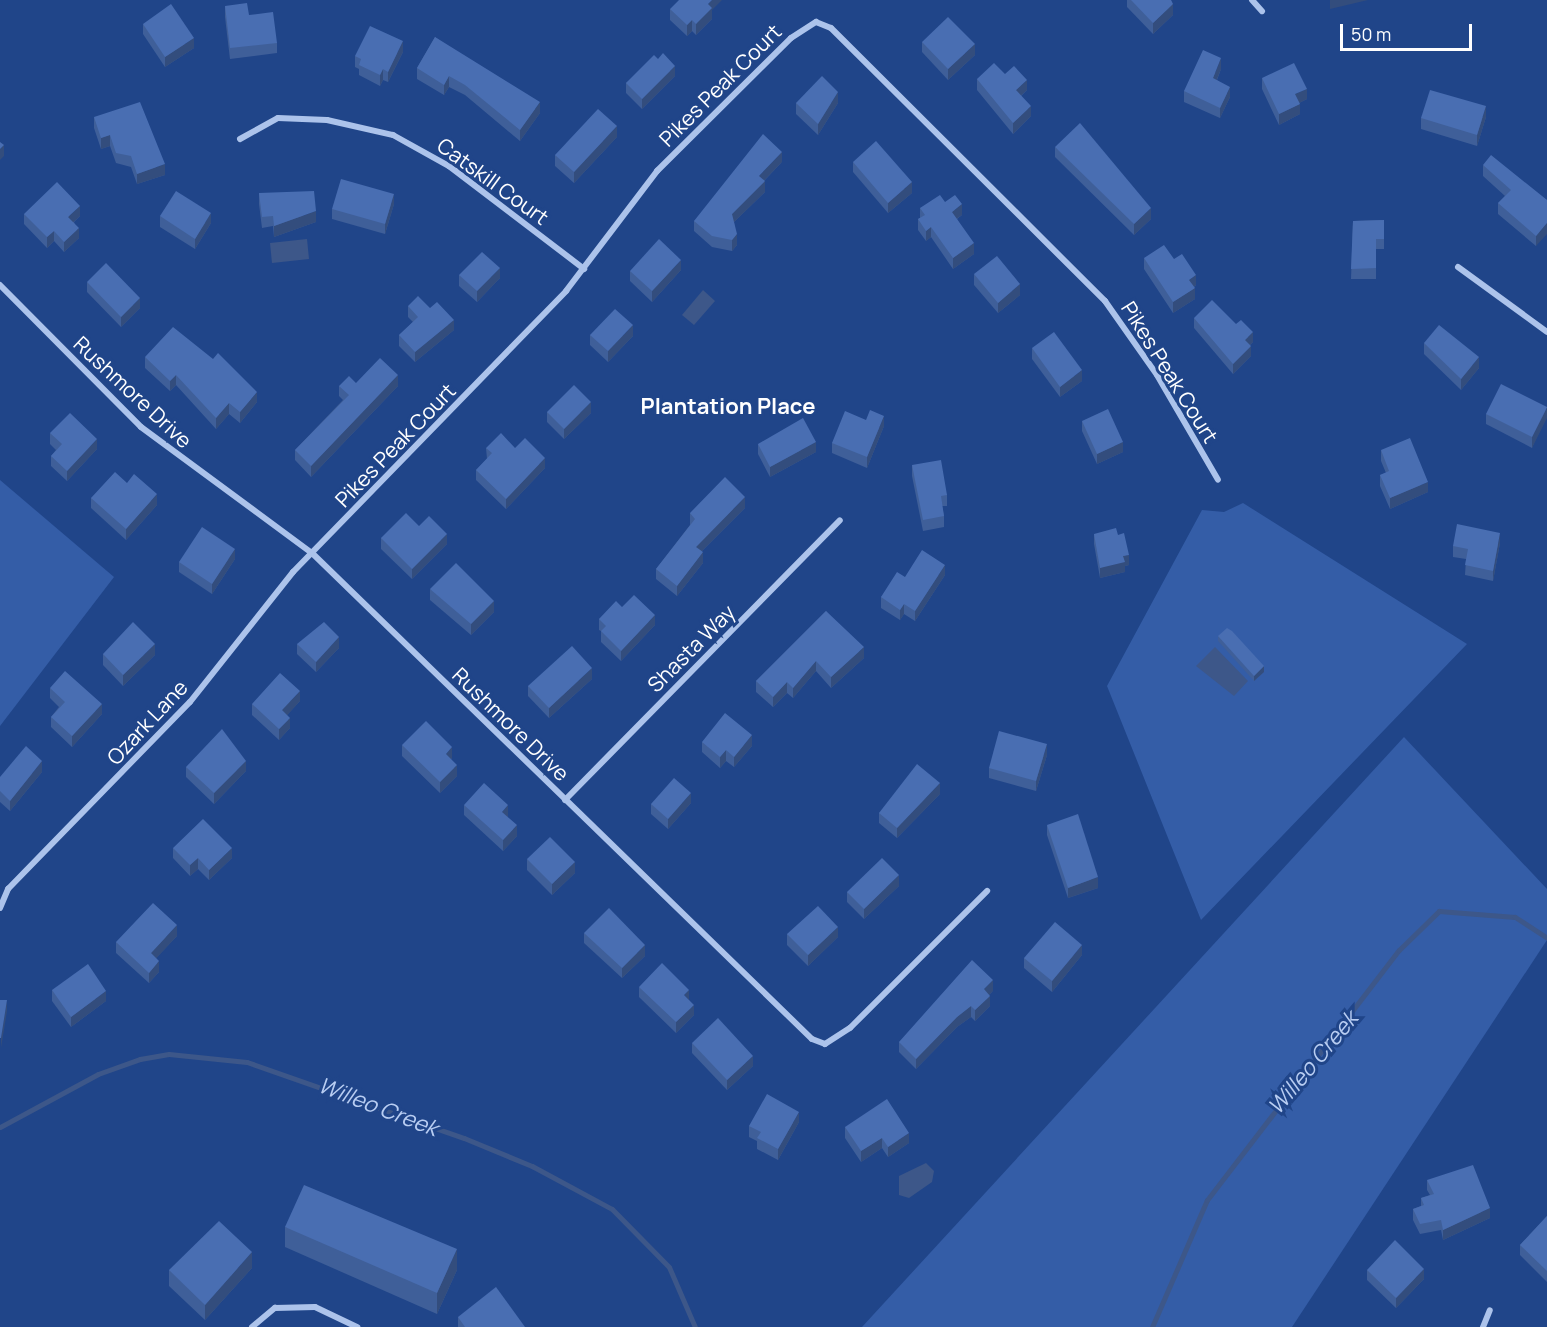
<!DOCTYPE html>
<html>
<head>
<meta charset="utf-8">
<style>
  body { margin:0 }
  #map { position:relative; width:1547px; height:1327px; overflow:hidden; background:#204589; font-family:Manrope,sans-serif }
  div>[style] { position:absolute }
  [style*='--x'] { left:calc(var(--x)*1px); top:calc(var(--y)*1px); width:calc(var(--w)*1px); rotate:calc(var(--a)*1deg) }
  .green>* { inset:0; background:#345da7 }
  .water>* { inset:0; background:#3d5789 }
  .stream>* { height:5px; margin:-2.5px; padding:0 2.5px; transform-origin:2.5px; border-radius:2.5px; background:#3d5789 }
  .street>* { height:6px; margin:-3px; padding:0 3px; transform-origin:3px; border-radius:3px; background:#acc3eb }
  .wall>* { inset:0; background:#3f5f99 }
  .shaded-wall>* { inset:0; background:#334d7d }
  .building>* { inset:0; background:#496eb2 }
  span { translate:-50% -50%; white-space:nowrap; text-align:center; line-height:1.15; -webkit-text-stroke:6px #204589; paint-order:stroke }
  .street-label { font-size:21px; color:#fff }
  .neighbourhood-label { font-size:22px; color:#fff; font-weight:700 }
  .water-label { font-size:22px; color:#b8cdf2; font-style:italic }
  .scale { position:absolute; left:1340px; top:24px; width:132px; height:27px; box-sizing:border-box; border:3px solid #fff; border-top:0; padding-left:8px; font-size:18px; line-height:21px; white-space:nowrap; color:#fff; -webkit-text-stroke:4px #204589; paint-order:stroke }
</style>
</head>
<body>
<div id="map">
  <div class="green">
    <i style="clip-path:polygon(0 480px,114px 577px,0 726px)"></i>
    <i style="clip-path:polygon(1243px 503px,1467px 644px,1201px 920px,1107px 686px,1202px 510px,1224px 512px)"></i>
    <i style="clip-path:polygon(1404px 737px,1547px 889px,1547px 940px,1292px 1327px,862px 1327px)"></i>
  </div>
  <div class="water">
    <i style="clip-path:polygon(307px 239px,309px 259px,272px 263px,270px 243px)"></i>
    <i style="clip-path:polygon(703px 290px,715px 301px,694px 325px,682px 315px)"></i>
    <i style="clip-path:polygon(1215px 647px,1248px 681px,1234px 696px,1196px 666px)"></i>
    <i style="clip-path:polygon(926px 1163px,934px 1171px,932px 1182px,909px 1198px,899px 1195px,899px 1176px)"></i>
  </div>
  <div class="stream">
    <i style="--x:0;--y:1127;--w:111;--a:-28.4"></i>
    <i style="--x:98;--y:1074;--w:45;--a:-19.7"></i>
    <i style="--x:140;--y:1059;--w:29;--a:-10"></i>
    <i style="--x:169;--y:1054;--w:78;--a:5.9"></i>
    <i style="--x:247;--y:1062;--w:230;--a:19.3"></i>
    <i style="--x:464;--y:1138;--w:74;--a:22.4"></i>
    <i style="--x:532;--y:1166;--w:91;--a:28.3"></i>
    <i style="--x:612;--y:1209;--w:81;--a:45.5"></i>
    <i style="--x:669;--y:1267;--w:65;--a:66.6"></i>
    <i style="--x:1152;--y:1327;--w:138;--a:-66.6"></i>
    <i style="--x:1207;--y:1200;--w:315;--a:-52.5"></i>
    <i style="--x:1399;--y:950;--w:56;--a:-44.3"></i>
    <i style="--x:1439;--y:911;--w:76;--a:4.5"></i>
    <i style="--x:1515;--y:917;--w:38;--a:33"></i>
  </div>
  <div class="street">
    <i style="--x:1252;--y:0;--w:15;--a:48"></i>
    <i style="--x:240;--y:139;--w:43;--a:-28.9"></i>
    <i style="--x:278;--y:118;--w:49;--a:2.3"></i>
    <i style="--x:327;--y:120;--w:68;--a:12.8"></i>
    <i style="--x:393;--y:135;--w:64;--a:29"></i>
    <i style="--x:449;--y:166;--w:170;--a:37.3"></i>
    <i style="--x:1458;--y:267;--w:110;--a:36.1"></i>
    <i style="--x:0;--y:285;--w:200;--a:45.2"></i>
    <i style="--x:141;--y:427;--w:212;--a:36.4"></i>
    <i style="--x:312;--y:553;--w:697;--a:44.19"></i>
    <i style="--x:812;--y:1039;--w:14;--a:21"></i>
    <i style="--x:825;--y:1044;--w:30;--a:-33"></i>
    <i style="--x:850;--y:1028;--w:194;--a:-45"></i>
    <i style="--x:565;--y:800;--w:392;--a:-45.5"></i>
    <i style="--x:0;--y:908;--w:21;--a:-67"></i>
    <i style="--x:8;--y:889;--w:261;--a:-45.8"></i>
    <i style="--x:190;--y:702;--w:166;--a:-51.6"></i>
    <i style="--x:293;--y:572;--w:392;--a:-45.8"></i>
    <i style="--x:566;--y:291;--w:151;--a:-52.8"></i>
    <i style="--x:657;--y:171;--w:189;--a:-44.8"></i>
    <i style="--x:791;--y:38;--w:30;--a:-33"></i>
    <i style="--x:816;--y:22;--w:16;--a:22"></i>
    <i style="--x:831;--y:28;--w:387;--a:44.9"></i>
    <i style="--x:1105;--y:301;--w:90;--a:54.9"></i>
    <i style="--x:1157;--y:375;--w:121;--a:59.8"></i>
    <i style="--x:252;--y:1327;--w:30;--a:-40"></i>
    <i style="--x:275;--y:1308;--w:40;--a:-1.4"></i>
    <i style="--x:315;--y:1307;--w:47;--a:25.5"></i>
    <i style="--x:1483;--y:1327;--w:18;--a:-68"></i>
  </div>
  <div class="wall">
    <i style="clip-path:polygon(1127px 0,1171px 0,1173px 15px,1153px 34px,1127px 7px)"></i>
    <i style="clip-path:polygon(225px 6px,249px 15px,277px 43px,277px 53px,230px 59px,225px 17px)"></i>
    <i style="clip-path:polygon(670px 9px,712px 10px,712px 19px,696px 35px,692px 31px,687px 36px,670px 20px)"></i>
    <i style="clip-path:polygon(143px 24px,194px 48px,165px 67px,143px 34px)"></i>
    <i style="clip-path:polygon(435px 37px,540px 113px,520px 141px,465px 95px,449px 87px,444px 95px,417px 79px,417px 68px)"></i>
    <i style="clip-path:polygon(922px 42px,975px 55px,948px 80px,922px 52px)"></i>
    <i style="clip-path:polygon(403px 52px,388px 82px,383px 80px,380px 86px,359px 75px,359px 69px,355px 67px,355px 56px)"></i>
    <i style="clip-path:polygon(658px 59px,675px 76px,642px 109px,626px 93px,626px 83px)"></i>
    <i style="clip-path:polygon(1221px 69px,1217px 80px,1230px 97px,1220px 118px,1184px 102px,1184px 91px)"></i>
    <i style="clip-path:polygon(1005px 74px,1027px 90px,1021px 96px,1031px 116px,1013px 134px,977px 90px,977px 79px)"></i>
    <i style="clip-path:polygon(1262px 78px,1307px 99px,1299px 103px,1300px 114px,1279px 125px,1262px 89px)"></i>
    <i style="clip-path:polygon(796px 103px,838px 103px,818px 135px,796px 114px)"></i>
    <i style="clip-path:polygon(94px 117px,165px 175px,137px 184px,131px 167px,116px 163px,110px 146px,101px 149px,94px 128px)"></i>
    <i style="clip-path:polygon(1486px 117px,1477px 146px,1421px 129px,1421px 118px)"></i>
    <i style="clip-path:polygon(617px 137px,574px 183px,555px 166px,555px 155px)"></i>
    <i style="clip-path:polygon(1055px 147px,1151px 219px,1134px 235px,1055px 157px)"></i>
    <i style="clip-path:polygon(782px 162px,764px 181px,765px 192px,734px 222px,737px 245px,732px 251px,712px 247px,694px 231px,694px 221px)"></i>
    <i style="clip-path:polygon(853px 162px,912px 193px,888px 213px,853px 172px)"></i>
    <i style="clip-path:polygon(1483px 165px,1547px 200px,1536px 246px,1498px 214px,1498px 203px,1505px 196px,1483px 176px)"></i>
    <i style="clip-path:polygon(259px 193px,316px 222px,274px 237px,273px 226px,262px 228px,259px 204px)"></i>
    <i style="clip-path:polygon(945px 202px,962px 215px,957px 219px,974px 254px,953px 269px,931px 237px,926px 241px,918px 230px,918px 219px,920px 218px,920px 208px)"></i>
    <i style="clip-path:polygon(394px 204px,385px 234px,332px 219px,332px 209px)"></i>
    <i style="clip-path:polygon(24px 214px,80px 216px,74px 222px,79px 238px,64px 252px,54px 241px,47px 248px,24px 224px)"></i>
    <i style="clip-path:polygon(160px 216px,211px 223px,195px 249px,160px 227px)"></i>
    <i style="clip-path:polygon(1384px 220px,1384px 249px,1376px 249px,1376px 279px,1351px 279px,1353px 221px)"></i>
    <i style="clip-path:polygon(1144px 258px,1196px 285px,1194px 287px,1195px 299px,1173px 313px,1144px 269px)"></i>
    <i style="clip-path:polygon(681px 270px,652px 302px,630px 281px,630px 271px)"></i>
    <i style="clip-path:polygon(974px 274px,1020px 295px,998px 313px,974px 285px)"></i>
    <i style="clip-path:polygon(459px 275px,500px 278px,477px 302px,459px 286px)"></i>
    <i style="clip-path:polygon(87px 282px,140px 308px,121px 327px,87px 292px)"></i>
    <i style="clip-path:polygon(408px 306px,430px 308px,454px 330px,415px 362px,399px 346px,399px 335px,413px 322px,408px 317px)"></i>
    <i style="clip-path:polygon(1194px 318px,1236px 324px,1253px 342px,1250px 345px,1251px 356px,1233px 374px,1194px 328px)"></i>
    <i style="clip-path:polygon(590px 335px,633px 336px,608px 362px,590px 345px)"></i>
    <i style="clip-path:polygon(1424px 343px,1479px 368px,1461px 390px,1424px 354px)"></i>
    <i style="clip-path:polygon(1032px 348px,1082px 381px,1060px 397px,1032px 359px)"></i>
    <i style="clip-path:polygon(145px 357px,257px 402px,240px 423px,229px 414px,216px 429px,176px 385px,170px 391px,145px 368px)"></i>
    <i style="clip-path:polygon(356px 383px,398px 386px,311px 477px,295px 460px,295px 450px,343px 400px,339px 396px,339px 386px)"></i>
    <i style="clip-path:polygon(1547px 407px,1532px 448px,1486px 424px,1486px 414px)"></i>
    <i style="clip-path:polygon(547px 412px,591px 413px,564px 439px,547px 422px)"></i>
    <i style="clip-path:polygon(1082px 421px,1123px 452px,1097px 464px,1082px 431px)"></i>
    <i style="clip-path:polygon(884px 426px,867px 468px,832px 453px,832px 443px)"></i>
    <i style="clip-path:polygon(50px 433px,97px 449px,67px 481px,51px 466px,51px 456px,56px 450px,50px 444px)"></i>
    <i style="clip-path:polygon(758px 444px,816px 452px,770px 477px,758px 454px)"></i>
    <i style="clip-path:polygon(486px 448px,515px 448px,545px 468px,506px 509px,476px 480px,476px 470px,487px 459px)"></i>
    <i style="clip-path:polygon(1381px 450px,1428px 492px,1390px 509px,1380px 486px,1380px 475px,1386px 473px,1381px 461px)"></i>
    <i style="clip-path:polygon(912px 465px,947px 495px,947px 506px,942px 506px,944px 516px,944px 527px,923px 531px,912px 476px)"></i>
    <i style="clip-path:polygon(127px 483px,157px 505px,126px 540px,91px 508px,91px 498px)"></i>
    <i style="clip-path:polygon(745px 508px,702px 551px,703px 563px,677px 596px,656px 579px,656px 569px,690px 525px,690px 513px)"></i>
    <i style="clip-path:polygon(419px 526px,447px 544px,412px 579px,381px 549px,381px 538px)"></i>
    <i style="clip-path:polygon(1094px 534px,1118px 535px,1129px 565px,1125px 566px,1125px 572px,1100px 578px,1094px 544px)"></i>
    <i style="clip-path:polygon(1500px 543px,1493px 581px,1465px 575px,1466px 559px,1453px 557px,1453px 546px)"></i>
    <i style="clip-path:polygon(235px 559px,212px 594px,179px 572px,179px 562px)"></i>
    <i style="clip-path:polygon(945px 575px,915px 621px,904px 614px,900px 620px,881px 608px,881px 597px,905px 577px)"></i>
    <i style="clip-path:polygon(430px 589px,494px 612px,471px 635px,430px 600px)"></i>
    <i style="clip-path:polygon(622px 607px,655px 625px,621px 661px,601px 642px,601px 631px,599px 630px,599px 619px)"></i>
    <i style="clip-path:polygon(826px 611px,864px 658px,831px 688px,816px 671px,793px 698px,787px 693px,773px 707px,756px 692px,756px 681px)"></i>
    <i style="clip-path:polygon(1218px 636px,1264px 672px,1254px 681px,1218px 641px)"></i>
    <i style="clip-path:polygon(297px 644px,339px 648px,316px 672px,297px 654px)"></i>
    <i style="clip-path:polygon(103px 654px,155px 655px,123px 686px,103px 665px)"></i>
    <i style="clip-path:polygon(592px 679px,549px 718px,528px 696px,528px 686px)"></i>
    <i style="clip-path:polygon(50px 688px,102px 714px,72px 747px,51px 727px,51px 717px,59px 707px,50px 698px)"></i>
    <i style="clip-path:polygon(300px 701px,287px 715px,290px 728px,279px 740px,252px 715px,252px 704px)"></i>
    <i style="clip-path:polygon(702px 742px,752px 746px,734px 767px,726px 761px,720px 768px,702px 752px)"></i>
    <i style="clip-path:polygon(402px 745px,452px 758px,451px 759px,457px 776px,440px 793px,402px 756px)"></i>
    <i style="clip-path:polygon(1047px 755px,1036px 791px,989px 778px,989px 768px)"></i>
    <i style="clip-path:polygon(186px 767px,246px 771px,214px 804px,186px 777px)"></i>
    <i style="clip-path:polygon(42px 772px,10px 811px,0 802px,0 777px)"></i>
    <i style="clip-path:polygon(940px 794px,897px 838px,879px 823px,879px 813px)"></i>
    <i style="clip-path:polygon(691px 803px,668px 829px,651px 814px,651px 804px)"></i>
    <i style="clip-path:polygon(464px 805px,508px 816px,507px 817px,517px 836px,503px 851px,464px 815px)"></i>
    <i style="clip-path:polygon(1047px 825px,1098px 888px,1068px 898px,1047px 835px)"></i>
    <i style="clip-path:polygon(173px 848px,232px 858px,209px 880px,198px 869px,190px 876px,173px 858px)"></i>
    <i style="clip-path:polygon(527px 859px,575px 873px,552px 895px,527px 870px)"></i>
    <i style="clip-path:polygon(899px 886px,864px 919px,847px 902px,847px 892px)"></i>
    <i style="clip-path:polygon(584px 933px,645px 956px,622px 978px,584px 943px)"></i>
    <i style="clip-path:polygon(787px 934px,838px 937px,808px 966px,787px 945px)"></i>
    <i style="clip-path:polygon(177px 936px,156px 958px,159px 972px,149px 983px,116px 953px,116px 942px)"></i>
    <i style="clip-path:polygon(1082px 955px,1052px 992px,1024px 968px,1024px 958px)"></i>
    <i style="clip-path:polygon(639px 987px,689px 1000px,694px 1015px,676px 1033px,639px 997px)"></i>
    <i style="clip-path:polygon(52px 990px,106px 1001px,71px 1027px,52px 1001px)"></i>
    <i style="clip-path:polygon(993px 991px,989px 995px,990px 1006px,975px 1021px,971px 1017px,957px 1027px,916px 1069px,899px 1052px,899px 1042px)"></i>
    <i style="clip-path:polygon(692px 1043px,753px 1066px,727px 1090px,692px 1053px)"></i>
    <i style="clip-path:polygon(799px 1122px,778px 1160px,757px 1149px,757px 1141px,749px 1137px,749px 1126px)"></i>
    <i style="clip-path:polygon(845px 1127px,909px 1143px,888px 1157px,882px 1148px,861px 1162px,845px 1138px)"></i>
    <i style="clip-path:polygon(1427px 1180px,1490px 1218px,1443px 1240px,1441px 1230px,1420px 1234px,1413px 1220px,1413px 1209px,1421px 1206px,1421px 1198px,1430px 1195px,1427px 1190px)"></i>
    <i style="clip-path:polygon(1547px 1216px,1547px 1282px,1520px 1255px,1520px 1245px)"></i>
    <i style="clip-path:polygon(285px 1227px,457px 1270px,437px 1314px,285px 1247px)"></i>
    <i style="clip-path:polygon(252px 1268px,205px 1320px,169px 1286px,169px 1270px)"></i>
    <i style="clip-path:polygon(1367px 1270px,1424px 1279px,1396px 1308px,1367px 1280px)"></i>
    <i style="clip-path:polygon(458px 1317px,525px 1327px,458px 1327px)"></i>
  </div>
  <div class="shaded-wall">
    <i style="clip-path:polygon(712px 0,722px 0,712px 10px,712px 19px,696px 35px,696px 24px,708px 4px)"></i>
    <i style="clip-path:polygon(1330px 0,1368px 0,1330px 9px)"></i>
    <i style="clip-path:polygon(1173px 4px,1173px 15px,1153px 34px,1153px 23px)"></i>
    <i style="clip-path:polygon(692px 20px,692px 31px,687px 36px,687px 25px)"></i>
    <i style="clip-path:polygon(194px 38px,194px 48px,165px 67px,165px 57px)"></i>
    <i style="clip-path:polygon(403px 41px,403px 52px,388px 82px,388px 72px)"></i>
    <i style="clip-path:polygon(975px 44px,975px 55px,948px 80px,948px 69px)"></i>
    <i style="clip-path:polygon(1221px 58px,1221px 69px,1213px 89px,1213px 78px)"></i>
    <i style="clip-path:polygon(675px 66px,675px 76px,642px 109px,642px 99px)"></i>
    <i style="clip-path:polygon(383px 69px,383px 80px,380px 86px,380px 75px)"></i>
    <i style="clip-path:polygon(449px 76px,449px 87px,444px 95px,444px 85px)"></i>
    <i style="clip-path:polygon(1027px 80px,1027px 90px,1016px 100px,1016px 90px)"></i>
    <i style="clip-path:polygon(1230px 87px,1230px 97px,1220px 118px,1220px 108px)"></i>
    <i style="clip-path:polygon(1307px 89px,1307px 99px,1295px 105px,1295px 94px)"></i>
    <i style="clip-path:polygon(838px 92px,838px 103px,818px 135px,818px 124px)"></i>
    <i style="clip-path:polygon(540px 102px,540px 113px,520px 141px,520px 130px)"></i>
    <i style="clip-path:polygon(1300px 104px,1300px 114px,1279px 125px,1279px 114px)"></i>
    <i style="clip-path:polygon(1031px 106px,1031px 116px,1013px 134px,1013px 123px)"></i>
    <i style="clip-path:polygon(1486px 106px,1486px 117px,1477px 146px,1477px 135px)"></i>
    <i style="clip-path:polygon(617px 126px,617px 137px,574px 183px,574px 172px)"></i>
    <i style="clip-path:polygon(110px 135px,110px 146px,101px 149px,101px 138px)"></i>
    <i style="clip-path:polygon(4px 145px,4px 156px,0 160px,0 149px)"></i>
    <i style="clip-path:polygon(782px 152px,782px 162px,759px 186px,759px 176px)"></i>
    <i style="clip-path:polygon(165px 164px,165px 175px,137px 184px,137px 174px)"></i>
    <i style="clip-path:polygon(765px 181px,765px 192px,732px 224px,732px 214px)"></i>
    <i style="clip-path:polygon(912px 182px,912px 193px,888px 213px,888px 203px)"></i>
    <i style="clip-path:polygon(394px 194px,394px 204px,385px 234px,385px 224px)"></i>
    <i style="clip-path:polygon(962px 204px,962px 215px,952px 222px,952px 212px)"></i>
    <i style="clip-path:polygon(80px 206px,80px 216px,68px 227px,68px 217px)"></i>
    <i style="clip-path:polygon(1151px 208px,1151px 219px,1134px 235px,1134px 224px)"></i>
    <i style="clip-path:polygon(316px 211px,316px 222px,274px 237px,274px 226px)"></i>
    <i style="clip-path:polygon(211px 213px,211px 223px,195px 249px,195px 239px)"></i>
    <i style="clip-path:polygon(1547px 223px,1547px 234px,1536px 246px,1536px 236px)"></i>
    <i style="clip-path:polygon(931px 227px,931px 237px,926px 241px,926px 231px)"></i>
    <i style="clip-path:polygon(79px 228px,79px 238px,64px 252px,64px 242px)"></i>
    <i style="clip-path:polygon(54px 231px,54px 241px,47px 248px,47px 237px)"></i>
    <i style="clip-path:polygon(737px 234px,737px 245px,732px 251px,732px 240px)"></i>
    <i style="clip-path:polygon(974px 243px,974px 254px,953px 269px,953px 258px)"></i>
    <i style="clip-path:polygon(681px 260px,681px 270px,652px 302px,652px 291px)"></i>
    <i style="clip-path:polygon(500px 268px,500px 278px,477px 302px,477px 291px)"></i>
    <i style="clip-path:polygon(1196px 275px,1196px 285px,1189px 291px,1189px 280px)"></i>
    <i style="clip-path:polygon(1020px 284px,1020px 295px,998px 313px,998px 303px)"></i>
    <i style="clip-path:polygon(1195px 288px,1195px 299px,1173px 313px,1173px 302px)"></i>
    <i style="clip-path:polygon(140px 298px,140px 308px,121px 327px,121px 317px)"></i>
    <i style="clip-path:polygon(454px 320px,454px 330px,415px 362px,415px 352px)"></i>
    <i style="clip-path:polygon(633px 325px,633px 336px,608px 362px,608px 351px)"></i>
    <i style="clip-path:polygon(1253px 332px,1253px 342px,1245px 350px,1245px 340px)"></i>
    <i style="clip-path:polygon(1251px 346px,1251px 356px,1233px 374px,1233px 364px)"></i>
    <i style="clip-path:polygon(1479px 357px,1479px 368px,1461px 390px,1461px 379px)"></i>
    <i style="clip-path:polygon(1082px 370px,1082px 381px,1060px 397px,1060px 387px)"></i>
    <i style="clip-path:polygon(176px 375px,176px 385px,170px 391px,170px 381px)"></i>
    <i style="clip-path:polygon(398px 375px,398px 386px,311px 477px,311px 466px)"></i>
    <i style="clip-path:polygon(257px 392px,257px 402px,240px 423px,240px 412px)"></i>
    <i style="clip-path:polygon(591px 402px,591px 413px,564px 439px,564px 429px)"></i>
    <i style="clip-path:polygon(229px 403px,229px 414px,216px 429px,216px 418px)"></i>
    <i style="clip-path:polygon(1547px 408px,1547px 418px,1532px 448px,1532px 437px)"></i>
    <i style="clip-path:polygon(884px 416px,884px 426px,867px 468px,867px 457px)"></i>
    <i style="clip-path:polygon(97px 439px,97px 449px,67px 481px,67px 471px)"></i>
    <i style="clip-path:polygon(816px 442px,816px 452px,770px 477px,770px 467px)"></i>
    <i style="clip-path:polygon(1123px 442px,1123px 452px,1097px 464px,1097px 454px)"></i>
    <i style="clip-path:polygon(545px 458px,545px 468px,506px 509px,506px 499px)"></i>
    <i style="clip-path:polygon(1428px 482px,1428px 492px,1390px 509px,1390px 498px)"></i>
    <i style="clip-path:polygon(157px 494px,157px 505px,126px 540px,126px 529px)"></i>
    <i style="clip-path:polygon(745px 497px,745px 508px,696px 557px,696px 547px)"></i>
    <i style="clip-path:polygon(1500px 533px,1500px 543px,1493px 581px,1493px 571px)"></i>
    <i style="clip-path:polygon(447px 534px,447px 544px,412px 579px,412px 569px)"></i>
    <i style="clip-path:polygon(235px 549px,235px 559px,212px 594px,212px 584px)"></i>
    <i style="clip-path:polygon(703px 552px,703px 563px,677px 596px,677px 586px)"></i>
    <i style="clip-path:polygon(1129px 555px,1129px 565px,1125px 566px,1125px 572px,1100px 578px,1100px 568px,1123px 556px)"></i>
    <i style="clip-path:polygon(945px 565px,945px 575px,915px 621px,915px 611px)"></i>
    <i style="clip-path:polygon(494px 601px,494px 612px,471px 635px,471px 624px)"></i>
    <i style="clip-path:polygon(904px 604px,904px 614px,900px 620px,900px 610px)"></i>
    <i style="clip-path:polygon(655px 615px,655px 625px,621px 661px,621px 651px)"></i>
    <i style="clip-path:polygon(339px 637px,339px 648px,316px 672px,316px 662px)"></i>
    <i style="clip-path:polygon(155px 644px,155px 655px,123px 686px,123px 675px)"></i>
    <i style="clip-path:polygon(864px 647px,864px 658px,831px 688px,831px 677px)"></i>
    <i style="clip-path:polygon(816px 661px,816px 671px,793px 698px,793px 688px)"></i>
    <i style="clip-path:polygon(1264px 666px,1264px 672px,1254px 681px,1254px 676px)"></i>
    <i style="clip-path:polygon(592px 668px,592px 679px,549px 718px,549px 708px)"></i>
    <i style="clip-path:polygon(787px 682px,787px 693px,773px 707px,773px 697px)"></i>
    <i style="clip-path:polygon(300px 691px,300px 701px,282px 721px,282px 710px)"></i>
    <i style="clip-path:polygon(102px 704px,102px 714px,72px 747px,72px 736px)"></i>
    <i style="clip-path:polygon(290px 718px,290px 728px,279px 740px,279px 729px)"></i>
    <i style="clip-path:polygon(752px 735px,752px 746px,734px 767px,734px 757px)"></i>
    <i style="clip-path:polygon(1047px 744px,1047px 755px,1036px 791px,1036px 781px)"></i>
    <i style="clip-path:polygon(452px 747px,452px 758px,446px 764px,446px 754px)"></i>
    <i style="clip-path:polygon(726px 750px,726px 761px,720px 768px,720px 757px)"></i>
    <i style="clip-path:polygon(42px 761px,42px 772px,10px 811px,10px 801px)"></i>
    <i style="clip-path:polygon(246px 761px,246px 771px,214px 804px,214px 793px)"></i>
    <i style="clip-path:polygon(457px 765px,457px 776px,440px 793px,440px 782px)"></i>
    <i style="clip-path:polygon(940px 783px,940px 794px,897px 838px,897px 828px)"></i>
    <i style="clip-path:polygon(691px 793px,691px 803px,668px 829px,668px 819px)"></i>
    <i style="clip-path:polygon(508px 805px,508px 816px,502px 822px,502px 812px)"></i>
    <i style="clip-path:polygon(517px 825px,517px 836px,503px 851px,503px 840px)"></i>
    <i style="clip-path:polygon(232px 848px,232px 858px,209px 880px,209px 870px)"></i>
    <i style="clip-path:polygon(198px 858px,198px 869px,190px 876px,190px 865px)"></i>
    <i style="clip-path:polygon(575px 862px,575px 873px,552px 895px,552px 884px)"></i>
    <i style="clip-path:polygon(899px 875px,899px 886px,864px 919px,864px 909px)"></i>
    <i style="clip-path:polygon(1098px 877px,1098px 888px,1068px 898px,1068px 888px)"></i>
    <i style="clip-path:polygon(177px 925px,177px 936px,151px 964px,151px 953px)"></i>
    <i style="clip-path:polygon(838px 927px,838px 937px,808px 966px,808px 955px)"></i>
    <i style="clip-path:polygon(645px 945px,645px 956px,622px 978px,622px 968px)"></i>
    <i style="clip-path:polygon(1082px 945px,1082px 955px,1052px 992px,1052px 981px)"></i>
    <i style="clip-path:polygon(159px 961px,159px 972px,149px 983px,149px 973px)"></i>
    <i style="clip-path:polygon(993px 980px,993px 991px,984px 1000px,984px 989px)"></i>
    <i style="clip-path:polygon(689px 990px,689px 1000px,684px 995px)"></i>
    <i style="clip-path:polygon(106px 991px,106px 1001px,71px 1027px,71px 1017px)"></i>
    <i style="clip-path:polygon(990px 996px,990px 1006px,975px 1021px,975px 1010px)"></i>
    <i style="clip-path:polygon(7px 1000px,7px 1011px,1px 1048px,1px 1038px)"></i>
    <i style="clip-path:polygon(694px 1005px,694px 1015px,676px 1033px,676px 1022px)"></i>
    <i style="clip-path:polygon(971px 1006px,971px 1017px,957px 1027px,916px 1069px,916px 1059px,957px 1017px)"></i>
    <i style="clip-path:polygon(753px 1056px,753px 1066px,727px 1090px,727px 1080px)"></i>
    <i style="clip-path:polygon(799px 1112px,799px 1122px,778px 1160px,778px 1149px)"></i>
    <i style="clip-path:polygon(909px 1133px,909px 1143px,888px 1157px,888px 1147px)"></i>
    <i style="clip-path:polygon(882px 1138px,882px 1148px,861px 1162px,861px 1151px)"></i>
    <i style="clip-path:polygon(1490px 1208px,1490px 1218px,1443px 1240px,1443px 1230px)"></i>
    <i style="clip-path:polygon(457px 1249px,457px 1270px,437px 1314px,437px 1293px)"></i>
    <i style="clip-path:polygon(252px 1252px,252px 1268px,205px 1320px,205px 1305px)"></i>
    <i style="clip-path:polygon(1424px 1269px,1424px 1279px,1396px 1308px,1396px 1298px)"></i>
  </div>
  <div class="building">
    <i style="clip-path:polygon(679px 0,712px 0,708px 4px,712px 8px,696px 24px,692px 20px,687px 25px,670px 9px)"></i>
    <i style="clip-path:polygon(1131px 0,1171px 0,1173px 4px,1153px 23px)"></i>
    <i style="clip-path:polygon(247px 3px,249px 15px,273px 12px,277px 43px,230px 48px,225px 6px)"></i>
    <i style="clip-path:polygon(171px 4px,194px 38px,165px 57px,143px 24px)"></i>
    <i style="clip-path:polygon(948px 17px,975px 44px,948px 69px,922px 42px)"></i>
    <i style="clip-path:polygon(370px 26px,403px 41px,388px 72px,383px 69px,380px 75px,359px 65px,361px 59px,355px 56px)"></i>
    <i style="clip-path:polygon(435px 37px,540px 102px,520px 130px,465px 85px,449px 76px,444px 85px,417px 68px)"></i>
    <i style="clip-path:polygon(1203px 50px,1221px 58px,1213px 78px,1230px 87px,1220px 108px,1184px 91px)"></i>
    <i style="clip-path:polygon(663px 53px,675px 66px,642px 99px,626px 83px,654px 55px,658px 59px)"></i>
    <i style="clip-path:polygon(994px 63px,1005px 74px,1014px 66px,1027px 80px,1016px 90px,1031px 106px,1013px 123px,977px 79px)"></i>
    <i style="clip-path:polygon(1294px 63px,1307px 89px,1295px 94px,1300px 104px,1279px 114px,1262px 78px)"></i>
    <i style="clip-path:polygon(822px 76px,838px 92px,818px 124px,796px 103px)"></i>
    <i style="clip-path:polygon(1430px 90px,1486px 106px,1477px 135px,1421px 118px)"></i>
    <i style="clip-path:polygon(140px 102px,165px 164px,137px 174px,131px 156px,116px 153px,110px 135px,101px 138px,94px 117px)"></i>
    <i style="clip-path:polygon(598px 109px,617px 126px,574px 172px,555px 155px)"></i>
    <i style="clip-path:polygon(1080px 123px,1151px 208px,1134px 224px,1055px 147px)"></i>
    <i style="clip-path:polygon(763px 134px,782px 152px,759px 176px,765px 181px,732px 214px,737px 234px,732px 240px,712px 236px,694px 221px)"></i>
    <i style="clip-path:polygon(876px 141px,912px 182px,888px 203px,853px 162px)"></i>
    <i style="clip-path:polygon(0 142px,4px 145px,0 149px)"></i>
    <i style="clip-path:polygon(1491px 155px,1547px 200px,1547px 223px,1536px 236px,1498px 203px,1511px 190px,1483px 165px)"></i>
    <i style="clip-path:polygon(341px 179px,394px 194px,385px 224px,332px 209px)"></i>
    <i style="clip-path:polygon(57px 182px,80px 206px,68px 217px,79px 228px,64px 242px,54px 231px,47px 237px,24px 214px)"></i>
    <i style="clip-path:polygon(176px 191px,211px 213px,195px 239px,160px 216px)"></i>
    <i style="clip-path:polygon(314px 191px,316px 211px,274px 226px,273px 216px,262px 217px,259px 193px)"></i>
    <i style="clip-path:polygon(940px 195px,945px 202px,955px 195px,962px 204px,952px 212px,974px 243px,953px 258px,931px 227px,926px 231px,918px 219px,925px 215px,920px 208px)"></i>
    <i style="clip-path:polygon(1384px 220px,1384px 239px,1376px 239px,1376px 268px,1351px 269px,1353px 221px)"></i>
    <i style="clip-path:polygon(659px 239px,681px 260px,652px 291px,630px 271px)"></i>
    <i style="clip-path:polygon(1164px 245px,1174px 259px,1182px 254px,1196px 275px,1189px 280px,1195px 288px,1173px 302px,1144px 258px)"></i>
    <i style="clip-path:polygon(482px 252px,500px 268px,477px 291px,459px 275px)"></i>
    <i style="clip-path:polygon(997px 256px,1020px 284px,998px 303px,974px 274px)"></i>
    <i style="clip-path:polygon(106px 263px,140px 298px,121px 317px,87px 282px)"></i>
    <i style="clip-path:polygon(418px 296px,430px 308px,437px 302px,454px 320px,415px 352px,399px 335px,418px 317px,408px 306px)"></i>
    <i style="clip-path:polygon(1212px 300px,1236px 324px,1241px 320px,1253px 332px,1245px 340px,1251px 346px,1233px 364px,1194px 318px)"></i>
    <i style="clip-path:polygon(615px 309px,633px 325px,608px 351px,590px 335px)"></i>
    <i style="clip-path:polygon(1439px 325px,1479px 357px,1461px 379px,1424px 343px)"></i>
    <i style="clip-path:polygon(173px 327px,213px 359px,218px 353px,257px 392px,240px 412px,229px 403px,216px 418px,176px 375px,170px 381px,145px 357px)"></i>
    <i style="clip-path:polygon(1054px 332px,1082px 370px,1060px 387px,1032px 348px)"></i>
    <i style="clip-path:polygon(380px 358px,398px 375px,311px 466px,295px 450px,349px 395px,339px 386px,349px 376px,356px 383px)"></i>
    <i style="clip-path:polygon(1501px 384px,1547px 407px,1532px 437px,1486px 414px)"></i>
    <i style="clip-path:polygon(574px 385px,591px 402px,564px 429px,547px 412px)"></i>
    <i style="clip-path:polygon(1108px 409px,1123px 442px,1097px 454px,1082px 421px)"></i>
    <i style="clip-path:polygon(870px 410px,884px 416px,867px 457px,832px 443px,845px 411px,866px 420px)"></i>
    <i style="clip-path:polygon(70px 413px,97px 439px,67px 471px,51px 456px,62px 444px,50px 433px)"></i>
    <i style="clip-path:polygon(803px 418px,816px 442px,770px 467px,758px 444px)"></i>
    <i style="clip-path:polygon(501px 433px,515px 448px,525px 438px,545px 458px,506px 499px,476px 470px,492px 453px,486px 448px)"></i>
    <i style="clip-path:polygon(1410px 438px,1428px 482px,1390px 498px,1380px 475px,1389px 471px,1381px 450px)"></i>
    <i style="clip-path:polygon(941px 460px,947px 495px,941px 496px,944px 516px,923px 520px,912px 465px)"></i>
    <i style="clip-path:polygon(115px 472px,127px 483px,134px 474px,157px 494px,126px 529px,91px 498px)"></i>
    <i style="clip-path:polygon(725px 477px,745px 497px,696px 547px,703px 552px,677px 586px,656px 569px,695px 519px,690px 513px)"></i>
    <i style="clip-path:polygon(406px 513px,419px 526px,429px 516px,447px 534px,412px 569px,381px 538px)"></i>
    <i style="clip-path:polygon(1457px 524px,1500px 533px,1493px 571px,1465px 565px,1468px 549px,1453px 546px)"></i>
    <i style="clip-path:polygon(202px 527px,235px 549px,212px 584px,179px 562px)"></i>
    <i style="clip-path:polygon(1116px 528px,1118px 535px,1124px 533px,1129px 555px,1123px 556px,1125px 562px,1100px 568px,1094px 534px)"></i>
    <i style="clip-path:polygon(922px 550px,945px 565px,915px 611px,904px 604px,900px 610px,881px 597px,897px 572px,905px 577px)"></i>
    <i style="clip-path:polygon(456px 563px,494px 601px,471px 624px,430px 589px)"></i>
    <i style="clip-path:polygon(634px 595px,655px 615px,621px 651px,601px 631px,606px 626px,599px 619px,616px 601px,622px 607px)"></i>
    <i style="clip-path:polygon(826px 611px,864px 647px,831px 677px,816px 661px,793px 688px,787px 682px,773px 697px,756px 681px)"></i>
    <i style="clip-path:polygon(133px 622px,155px 644px,123px 675px,103px 654px)"></i>
    <i style="clip-path:polygon(324px 622px,339px 637px,316px 662px,297px 644px)"></i>
    <i style="clip-path:polygon(1227px 628px,1232px 631px,1264px 666px,1254px 676px,1218px 636px)"></i>
    <i style="clip-path:polygon(572px 646px,592px 668px,549px 708px,528px 686px)"></i>
    <i style="clip-path:polygon(65px 671px,102px 704px,72px 736px,51px 717px,65px 702px,50px 688px)"></i>
    <i style="clip-path:polygon(280px 673px,300px 691px,282px 710px,290px 718px,279px 729px,252px 704px)"></i>
    <i style="clip-path:polygon(725px 713px,752px 735px,734px 757px,726px 750px,720px 757px,702px 742px)"></i>
    <i style="clip-path:polygon(426px 721px,452px 747px,446px 754px,457px 765px,440px 782px,402px 745px)"></i>
    <i style="clip-path:polygon(222px 729px,246px 761px,214px 793px,186px 767px)"></i>
    <i style="clip-path:polygon(999px 731px,1047px 744px,1036px 781px,989px 768px)"></i>
    <i style="clip-path:polygon(26px 746px,42px 761px,10px 801px,0 791px,0 777px)"></i>
    <i style="clip-path:polygon(917px 764px,940px 783px,897px 828px,879px 813px)"></i>
    <i style="clip-path:polygon(674px 778px,691px 793px,668px 819px,651px 804px)"></i>
    <i style="clip-path:polygon(484px 783px,508px 805px,502px 812px,517px 825px,503px 840px,464px 805px)"></i>
    <i style="clip-path:polygon(1078px 814px,1098px 877px,1068px 888px,1047px 825px)"></i>
    <i style="clip-path:polygon(203px 819px,232px 848px,209px 870px,198px 858px,190px 865px,173px 848px)"></i>
    <i style="clip-path:polygon(550px 837px,575px 862px,552px 884px,527px 859px)"></i>
    <i style="clip-path:polygon(882px 858px,899px 875px,864px 909px,847px 892px)"></i>
    <i style="clip-path:polygon(153px 903px,177px 925px,151px 953px,159px 961px,149px 973px,116px 942px)"></i>
    <i style="clip-path:polygon(818px 906px,838px 927px,808px 955px,787px 934px)"></i>
    <i style="clip-path:polygon(609px 908px,645px 945px,622px 968px,584px 933px)"></i>
    <i style="clip-path:polygon(1055px 922px,1082px 945px,1052px 981px,1024px 958px)"></i>
    <i style="clip-path:polygon(972px 960px,993px 980px,984px 989px,990px 996px,975px 1010px,971px 1006px,957px 1017px,916px 1059px,899px 1042px)"></i>
    <i style="clip-path:polygon(662px 963px,689px 990px,684px 995px,694px 1005px,676px 1022px,639px 987px)"></i>
    <i style="clip-path:polygon(88px 964px,106px 991px,71px 1017px,52px 990px)"></i>
    <i style="clip-path:polygon(0 1000px,7px 1000px,1px 1038px,0 1038px)"></i>
    <i style="clip-path:polygon(718px 1018px,753px 1056px,727px 1080px,692px 1043px)"></i>
    <i style="clip-path:polygon(767px 1094px,799px 1112px,778px 1149px,757px 1138px,761px 1132px,749px 1126px)"></i>
    <i style="clip-path:polygon(887px 1099px,909px 1133px,888px 1147px,882px 1138px,861px 1151px,845px 1127px)"></i>
    <i style="clip-path:polygon(1473px 1165px,1490px 1208px,1443px 1230px,1441px 1220px,1420px 1224px,1413px 1209px,1424px 1205px,1421px 1198px,1434px 1194px,1427px 1180px)"></i>
    <i style="clip-path:polygon(304px 1185px,457px 1249px,437px 1293px,285px 1227px)"></i>
    <i style="clip-path:polygon(1547px 1216px,1547px 1271px,1520px 1245px)"></i>
    <i style="clip-path:polygon(219px 1221px,252px 1252px,205px 1305px,169px 1270px)"></i>
    <i style="clip-path:polygon(1395px 1240px,1424px 1269px,1396px 1298px,1367px 1270px)"></i>
    <i style="clip-path:polygon(496px 1287px,525px 1327px,465px 1327px,458px 1317px)"></i>
  </div>
  <div class="street-label">
    <span style="left:720px;top:85px;rotate:-45deg">Pikes Peak Court</span>
    <span style="left:493px;top:181px;rotate:36deg">Catskill Court</span>
    <span style="left:1170px;top:372px;rotate:58deg">Pikes Peak Court</span>
    <span style="left:133px;top:392px;rotate:43deg">Rushmore Drive</span>
    <span style="left:395px;top:445px;rotate:-46deg">Pikes Peak Court</span>
    <span style="left:691px;top:648px;rotate:-45deg">Shasta Way</span>
    <span style="left:147px;top:722px;rotate:-47deg">Ozark Lane</span>
    <span style="left:511px;top:724px;rotate:44deg">Rushmore Drive</span>
  </div>
  <div class="neighbourhood-label">
    <span style="left:728px;top:407px">Plantation Place</span>
  </div>
  <div class="water-label">
    <span style="left:1313px;top:1063px;rotate:-50deg">Willeo Creek</span>
    <span style="left:378px;top:1107px;rotate:21deg">Willeo Creek</span>
  </div>
  <div class="scale">50 m</div>
</div>
</body>
</html>
